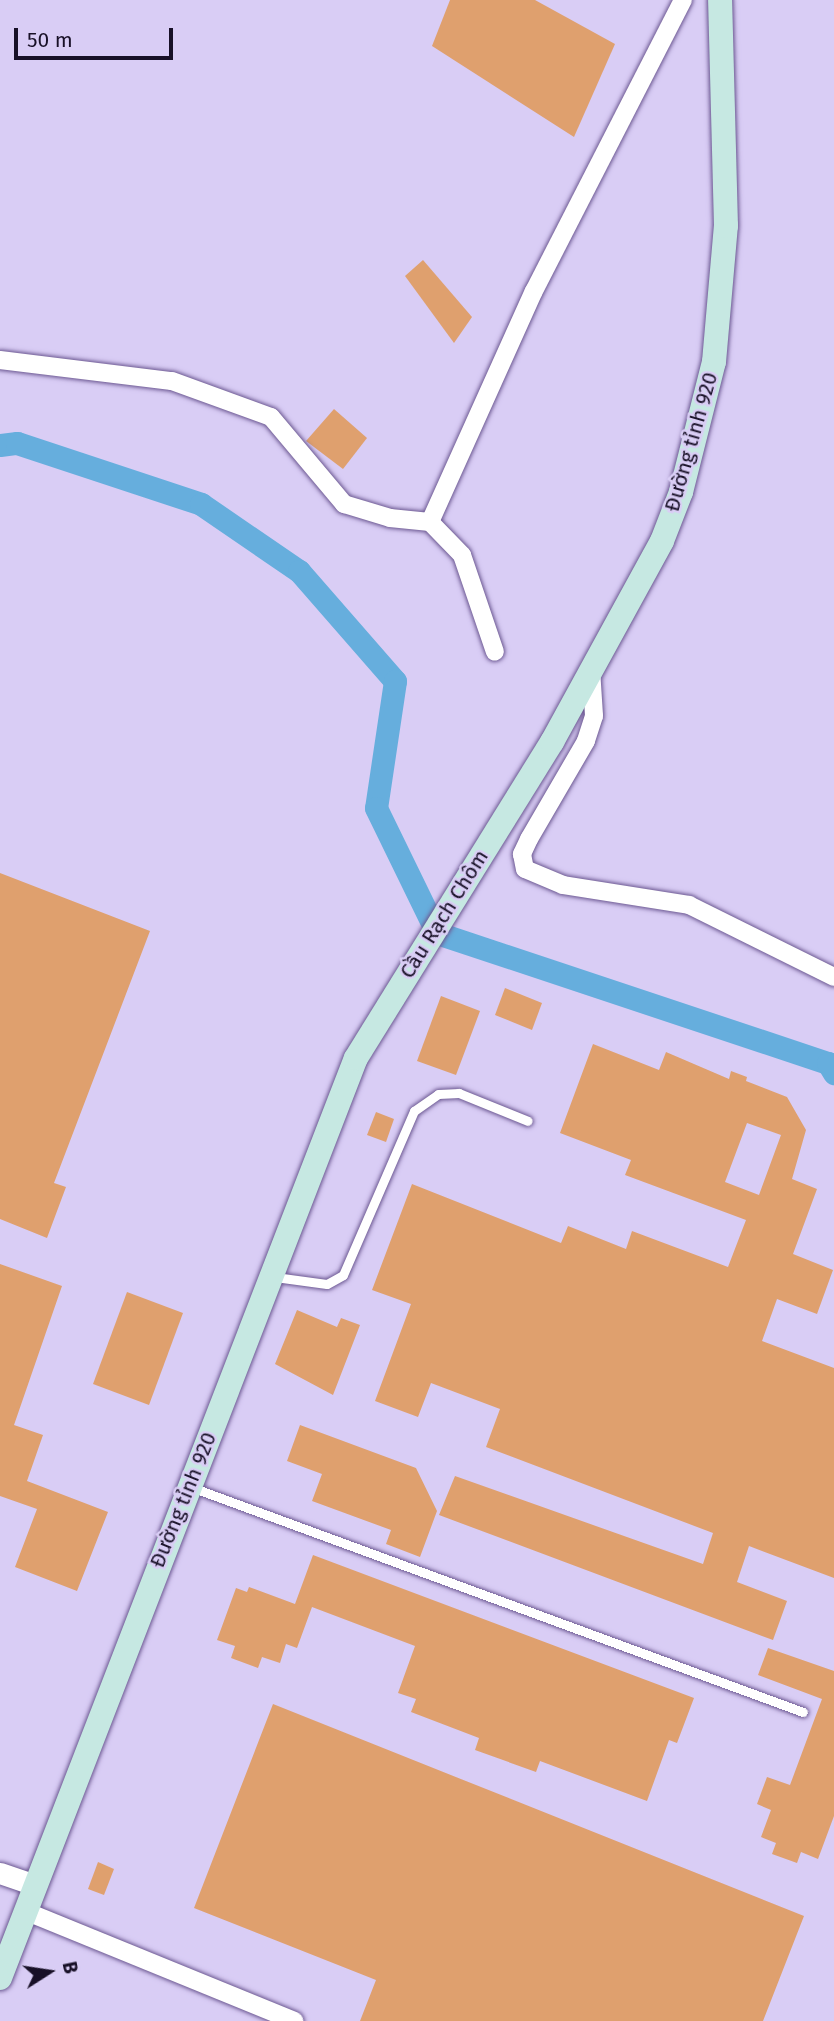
<!DOCTYPE html>
<html>
<head>
<meta charset="utf-8">
<style>
  body { margin:0 }
  #map { position:relative; width:834px; height:2021px; overflow:hidden; background:#d9cdf5; font-family:"Fira Sans",sans-serif }
  div>[style] { position:absolute }
  [style*='--x'] { left:calc(var(--x)*1px); top:calc(var(--y)*1px); width:calc(var(--w)*1px); rotate:calc(var(--a)*1deg) }
  .canal>* { height:23px; margin:-11.5px; padding:0 11.5px; transform-origin:11.5px; border-radius:11.5px; background:#66aedd }
  .building>* { inset:0; background:#dfa06e }
  .roads { filter:drop-shadow(0 0 2px #6c5892) drop-shadow(0 0 2px #6c5892) }
  .service>* { height:9px; margin:-4.5px; padding:0 4.5px; transform-origin:4.5px; border-radius:4.5px; background:#fff }
  .minor>* { height:18px; margin:-9px; padding:0 9px; transform-origin:9px; border-radius:9px; background:#fff }
  .tertiary>* { height:21px; margin:-10.5px; padding:0 10.5px; transform-origin:10.5px; border-radius:10.5px; background:#fff }
  .secondary>* { height:24px; margin:-12px; padding:0 12px; transform-origin:12px; border-radius:12px; background:#c6e8e2 }
  span { translate:-50% -50%; white-space:nowrap; text-align:center; line-height:1.15; -webkit-text-stroke:5px #d9cdf5; paint-order:stroke }
  .street-label { font-size:21px; color:#181027 }
  .north { position:absolute; left:14px; top:1937px; width:70px; height:70px; -webkit-text-stroke:5px #d9cdf5; paint-order:stroke; rotate:78deg; font-size:19px; font-weight:700; line-height:28px; text-align:center; color:#181027 }
  .north::after { content:''; display:block; margin:auto; width:24px; height:32px; background:#181027; clip-path:polygon(50% 0,100% 100%,50% 72%,0 100%) }
  .scale { position:absolute; left:14px; top:28px; width:159px; height:32px; box-sizing:border-box; border:4px solid #181027; border-top:0; padding-left:9px; font-size:21px; line-height:24px; white-space:nowrap; color:#181027; -webkit-text-stroke:5px #d9cdf5; paint-order:stroke }
</style>
</head>
<body>
<div id="map">
  <div class="canal">
    <i style="--x:0;--y:445;--w:17;--a:-7"></i>
    <i style="--x:17;--y:443;--w:194;--a:18.3"></i>
    <i style="--x:201;--y:504;--w:119;--a:34.4"></i>
    <i style="--x:299;--y:571;--w:146;--a:48.9"></i>
    <i style="--x:395;--y:681;--w:128;--a:98.5"></i>
    <i style="--x:376;--y:808;--w:139;--a:64"></i>
    <i style="--x:437;--y:933;--w:412;--a:18.4"></i>
    <i style="--x:828;--y:1063;--w:12;--a:59"></i>
  </div>
  <div class="building">
    <i style="clip-path:polygon(450px 0,535px 0,615px 44px,574px 137px,432px 46px)"></i>
    <i style="clip-path:polygon(423px 260px,472px 317px,454px 343px,405px 276px)"></i>
    <i style="clip-path:polygon(334px 409px,367px 438px,343px 469px,306px 441px)"></i>
    <i style="clip-path:polygon(0 873px,150px 931px,54px 1183px,66px 1187px,47px 1238px,0 1219px)"></i>
    <i style="clip-path:polygon(505px 988px,542px 1003px,532px 1030px,495px 1015px)"></i>
    <i style="clip-path:polygon(441px 996px,480px 1011px,456px 1075px,417px 1061px)"></i>
    <i style="clip-path:polygon(evenodd,593px 1044px,659px 1070px,666px 1052px,729px 1079px,731px 1071px,747px 1077px,746px 1081px,787px 1097px,806px 1130px,792px 1179px,817px 1189px,793px 1254px,833px 1270px,817px 1314px,777px 1299px,762px 1341px,834px 1368px,834px 1578px,749px 1546px,737px 1582px,787px 1601px,773px 1640px,439px 1515px,455px 1476px,703px 1564px,713px 1533px,486px 1447px,500px 1409px,431px 1383px,418px 1417px,375px 1401px,411px 1304px,372px 1290px,412px 1184px,561px 1243px,568px 1226px,626px 1249px,632px 1231px,728px 1267px,746px 1220px,625px 1175px,631px 1160px,560px 1133px,593px 1044px,747px 1123px,781px 1135px,759px 1195px,725px 1182px,747px 1123px)"></i>
    <i style="clip-path:polygon(376px 1112px,394px 1119px,386px 1142px,367px 1135px)"></i>
    <i style="clip-path:polygon(0 1264px,62px 1286px,14px 1425px,43px 1435px,27px 1481px,108px 1512px,77px 1591px,15px 1567px,37px 1509px,0 1496px)"></i>
    <i style="clip-path:polygon(127px 1292px,183px 1313px,149px 1405px,93px 1384px)"></i>
    <i style="clip-path:polygon(297px 1310px,337px 1327px,341px 1318px,360px 1325px,333px 1395px,275px 1364px)"></i>
    <i style="clip-path:polygon(300px 1425px,416px 1468px,437px 1511px,420px 1557px,386px 1544px,391px 1530px,312px 1501px,322px 1474px,287px 1461px)"></i>
    <i style="clip-path:polygon(313px 1555px,694px 1698px,677px 1743px,669px 1740px,647px 1801px,540px 1761px,536px 1772px,475px 1750px,479px 1738px,411px 1712px,416px 1699px,398px 1693px,415px 1646px,312px 1607px,297px 1648px,286px 1644px,280px 1663px,262px 1657px,258px 1668px,231px 1658px,235px 1646px,217px 1640px,236px 1588px,247px 1592px,249px 1587px,295px 1604px)"></i>
    <i style="clip-path:polygon(768px 1648px,834px 1671px,834px 1816px,818px 1859px,801px 1852px,797px 1863px,772px 1854px,776px 1843px,761px 1837px,771px 1810px,757px 1804px,767px 1777px,790px 1785px,822px 1699px,758px 1675px)"></i>
    <i style="clip-path:polygon(273px 1704px,804px 1916px,763px 2021px,360px 2021px,376px 1980px,194px 1908px)"></i>
    <i style="clip-path:polygon(98px 1862px,114px 1869px,104px 1895px,88px 1889px)"></i>
  </div>
  <div class="roads">
    <div class="service">
      <i style="--x:275;--y:1277;--w:52;--a:7.7"></i>
      <i style="--x:327;--y:1284;--w:18;--a:-29"></i>
      <i style="--x:343;--y:1275;--w:179;--a:-66.6"></i>
      <i style="--x:414;--y:1111;--w:29;--a:-35"></i>
      <i style="--x:438;--y:1094;--w:21;--a:-3"></i>
      <i style="--x:459;--y:1093;--w:74;--a:22.1"></i>
      <i style="--x:191;--y:1487;--w:652;--a:20.19"></i>
    </div>
    <div class="minor">
      <i style="--x:0;--y:360;--w:173;--a:7"></i>
      <i style="--x:172;--y:381;--w:105;--a:20"></i>
      <i style="--x:271;--y:417;--w:114;--a:50"></i>
      <i style="--x:344;--y:504;--w:48;--a:16.9"></i>
      <i style="--x:390;--y:518;--w:40;--a:5.7"></i>
      <i style="--x:430;--y:522;--w:46;--a:45.9"></i>
      <i style="--x:462;--y:555;--w:102;--a:71.2"></i>
      <i style="--x:430;--y:522;--w:253;--a:-65.8"></i>
      <i style="--x:534;--y:291;--w:327;--a:-62.9"></i>
      <i style="--x:591;--y:669;--w:47;--a:86.3"></i>
      <i style="--x:594;--y:716;--w:26;--a:108"></i>
      <i style="--x:586;--y:741;--w:113;--a:120.2"></i>
      <i style="--x:529;--y:839;--w:17;--a:115"></i>
      <i style="--x:522;--y:854;--w:15;--a:79"></i>
      <i style="--x:525;--y:869;--w:41;--a:22.8"></i>
      <i style="--x:563;--y:885;--w:128;--a:9"></i>
      <i style="--x:689;--y:905;--w:162;--a:26.4"></i>
      <i style="--x:25;--y:1911;--w:291;--a:22.2"></i>
    </div>
    <div class="tertiary">
      <i style="--x:0;--y:1873;--w:37;--a:19"></i>
    </div>
    <div class="secondary">
      <i style="--x:0;--y:1978;--w:986;--a:-68.85"></i>
      <i style="--x:356;--y:1058;--w:372;--a:-58.2"></i>
      <i style="--x:552;--y:742;--w:229;--a:-61.3"></i>
      <i style="--x:662;--y:541;--w:53;--a:-68.8"></i>
      <i style="--x:681;--y:492;--w:134;--a:-75.8"></i>
      <i style="--x:714;--y:362;--w:137;--a:-85"></i>
      <i style="--x:726;--y:226;--w:226;--a:-91.5"></i>
    </div>
  </div>
  <div class="street-label">
    <span style="left:691px;top:442px;rotate:-74deg">Đường tỉnh 920</span>
    <span style="left:444px;top:914px;rotate:-58deg">Cầu Rạch Chôm</span>
    <span style="left:183px;top:1500px;rotate:-68deg">Đường tỉnh 920</span>
  </div>
  <div class="north">B</div>
  <div class="scale">50 m</div>
</div>
</body>
</html>
